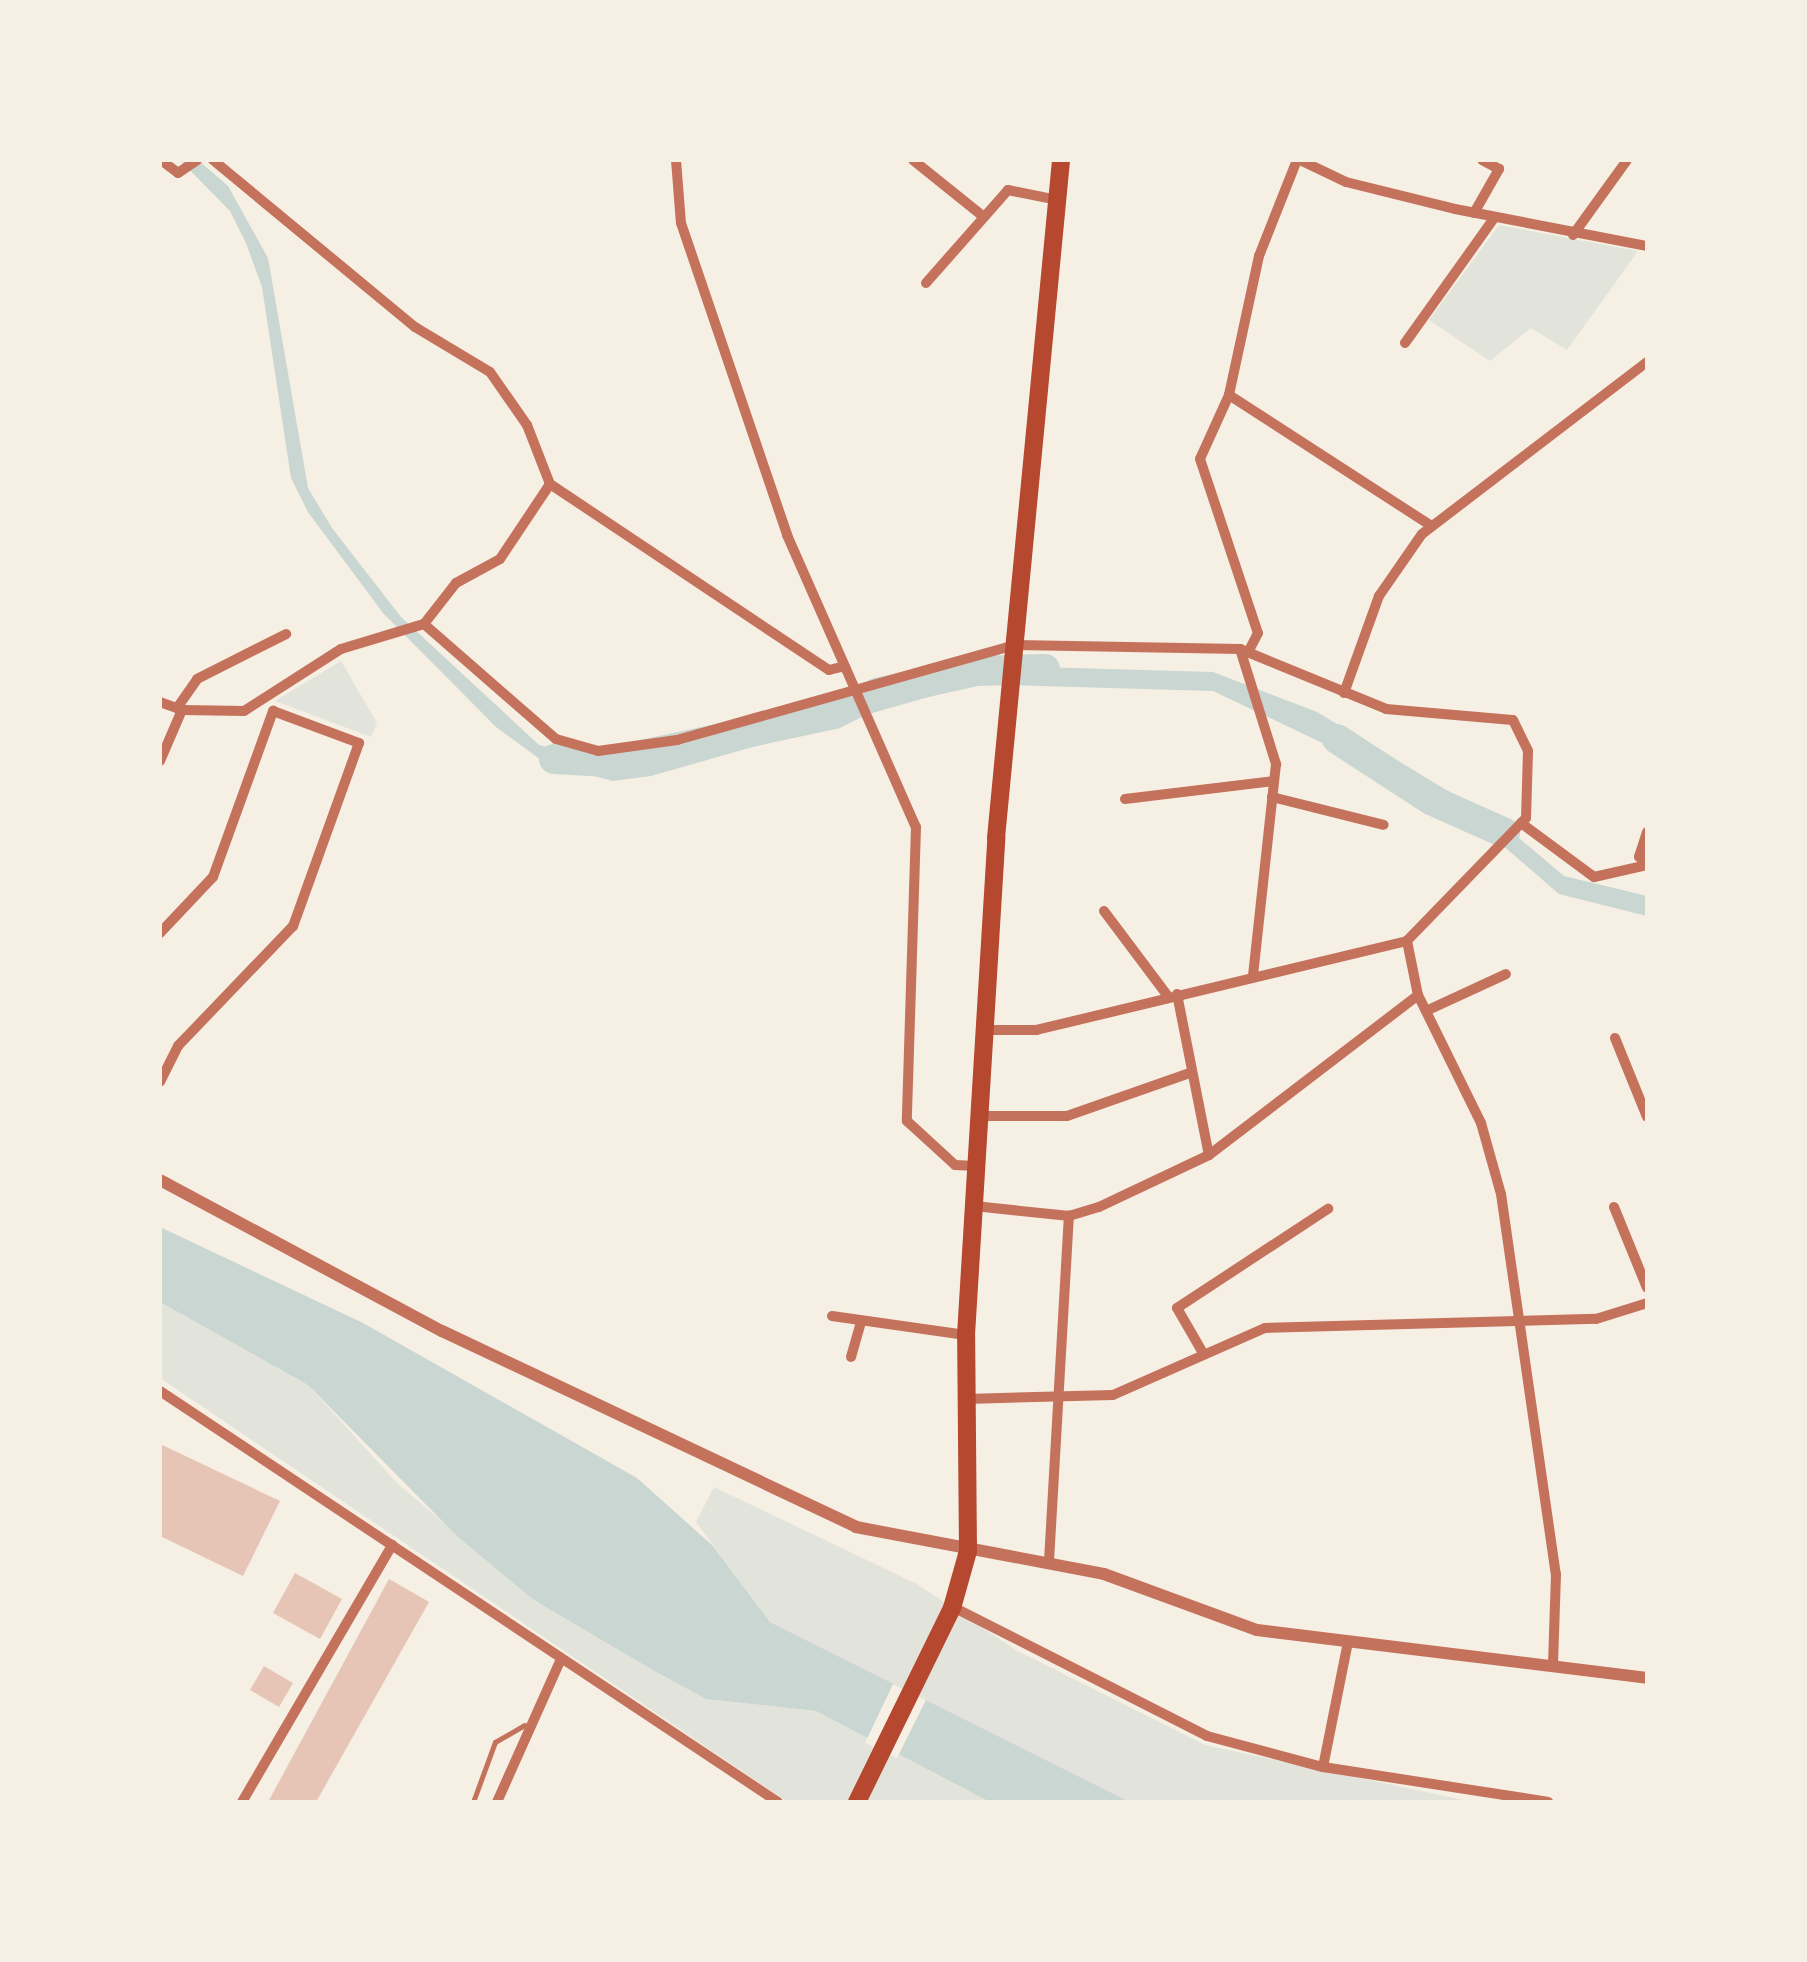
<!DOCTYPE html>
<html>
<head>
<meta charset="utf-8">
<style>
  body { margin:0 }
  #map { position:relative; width:1807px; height:1962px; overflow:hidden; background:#f6efe4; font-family:"Roboto Condensed",sans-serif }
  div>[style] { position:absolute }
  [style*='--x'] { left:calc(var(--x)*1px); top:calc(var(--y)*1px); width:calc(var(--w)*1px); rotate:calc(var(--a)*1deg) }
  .green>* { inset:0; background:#e2e4dc }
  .water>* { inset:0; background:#c9d6d2 }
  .pier>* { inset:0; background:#f6efe4 }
  .river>* { height:30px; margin:-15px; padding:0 15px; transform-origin:15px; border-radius:15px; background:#c9d6d2 }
  .building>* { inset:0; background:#e6c5b7 }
  .service>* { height:5px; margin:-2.5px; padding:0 2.5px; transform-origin:2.5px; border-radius:2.5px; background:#c5725c }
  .minor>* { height:10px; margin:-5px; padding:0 5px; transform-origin:5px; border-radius:5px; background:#c5725c }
  .tertiary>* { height:12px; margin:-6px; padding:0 6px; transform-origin:6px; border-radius:6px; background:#c5725c }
  .trunk>* { height:18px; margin:-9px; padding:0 9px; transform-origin:9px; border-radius:9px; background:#b5482f }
  span { translate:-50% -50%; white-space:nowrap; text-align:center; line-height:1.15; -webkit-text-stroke:8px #f6efe4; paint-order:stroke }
  .frame { position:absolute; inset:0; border:162px solid #f6efe4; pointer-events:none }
</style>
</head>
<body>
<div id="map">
  <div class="green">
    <i style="clip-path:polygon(1499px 225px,1638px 251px,1567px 350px,1531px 328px,1490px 361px,1429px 320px)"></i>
    <i style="clip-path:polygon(341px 661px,377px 723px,371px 737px,275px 701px)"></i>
    <i style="clip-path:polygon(160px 1302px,308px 1385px,397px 1483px,534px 1600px,706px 1699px,816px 1711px,990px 1802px,788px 1802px,160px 1378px)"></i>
    <i style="clip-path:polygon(714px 1487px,917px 1584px,1016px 1650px,1205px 1745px,1473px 1802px,1130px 1802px,770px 1622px,696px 1522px)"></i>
  </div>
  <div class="water">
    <i style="clip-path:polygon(180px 160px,198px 160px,228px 186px,268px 258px,308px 488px,332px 528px,401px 617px,539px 745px,632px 767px,934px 684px,1037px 667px,1213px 672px,1317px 712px,1501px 823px,1564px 876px,1647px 896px,1647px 916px,1559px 894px,1461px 809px,1213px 691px,974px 684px,651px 776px,613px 781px,545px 763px,496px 727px,383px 613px,308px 512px,291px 478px,262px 287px,246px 243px,230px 211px)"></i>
    <i style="clip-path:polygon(160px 1227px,363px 1323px,637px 1478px,713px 1546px,770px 1622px,1130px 1802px,990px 1802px,816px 1711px,706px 1699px,651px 1669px,534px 1600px,457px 1536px,308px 1385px,160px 1302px)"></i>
  </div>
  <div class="pier">
    <i style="clip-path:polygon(893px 1684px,926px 1700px,897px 1758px,865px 1743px)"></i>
  </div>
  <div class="river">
    <i style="--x:1337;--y:739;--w:112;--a:33"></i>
    <i style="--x:1431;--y:800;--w:81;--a:24"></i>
    <i style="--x:554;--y:759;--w:55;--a:3.1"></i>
    <i style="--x:609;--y:762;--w:230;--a:-12"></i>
    <i style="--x:834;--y:714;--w:48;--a:-26"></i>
    <i style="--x:877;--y:693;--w:101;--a:-12.5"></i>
    <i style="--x:976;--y:671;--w:69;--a:-1.7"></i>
  </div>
  <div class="building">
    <i style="clip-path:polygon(160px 1444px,280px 1501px,243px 1576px,160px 1536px)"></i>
    <i style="clip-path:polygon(295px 1573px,342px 1599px,320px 1639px,273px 1613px)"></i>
    <i style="clip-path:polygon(389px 1579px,429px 1602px,316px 1802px,268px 1802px)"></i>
    <i style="clip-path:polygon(264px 1666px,293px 1683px,279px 1707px,250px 1690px)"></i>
  </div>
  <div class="service">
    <i style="--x:473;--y:1802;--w:64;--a:-69.9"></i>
    <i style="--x:495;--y:1742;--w:34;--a:-30"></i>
  </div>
  <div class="minor">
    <i style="--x:161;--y:160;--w:21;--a:37"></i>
    <i style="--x:178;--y:173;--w:23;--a:-34"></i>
    <i style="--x:213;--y:160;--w:262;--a:39.6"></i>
    <i style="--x:415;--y:327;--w:87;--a:31"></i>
    <i style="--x:490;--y:372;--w:65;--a:55.1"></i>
    <i style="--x:527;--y:425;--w:63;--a:68.7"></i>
    <i style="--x:550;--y:484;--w:335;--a:33.7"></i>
    <i style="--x:829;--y:670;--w:16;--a:-14"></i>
    <i style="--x:676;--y:160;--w:63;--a:85.5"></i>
    <i style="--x:681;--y:223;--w:330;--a:71.2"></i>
    <i style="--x:787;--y:535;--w:319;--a:66.2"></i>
    <i style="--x:916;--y:827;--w:294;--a:91.8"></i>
    <i style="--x:907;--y:1121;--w:65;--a:42.5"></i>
    <i style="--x:955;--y:1165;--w:21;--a:3"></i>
    <i style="--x:913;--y:160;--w:91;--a:38.8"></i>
    <i style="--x:1297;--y:160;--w:103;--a:111.6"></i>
    <i style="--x:1259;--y:256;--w:142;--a:102.2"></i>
    <i style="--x:1229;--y:395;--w:239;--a:32.9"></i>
    <i style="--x:1300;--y:160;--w:51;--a:25.6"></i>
    <i style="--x:1346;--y:182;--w:112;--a:13.9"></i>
    <i style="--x:1455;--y:209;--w:196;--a:10.9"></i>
    <i style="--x:1474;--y:213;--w:51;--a:-60.4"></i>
    <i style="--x:1499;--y:169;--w:19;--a:-152"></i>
    <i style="--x:1573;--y:235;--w:92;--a:-54.2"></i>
    <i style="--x:926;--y:283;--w:124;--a:-48.6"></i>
    <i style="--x:1008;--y:190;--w:50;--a:11.5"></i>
    <i style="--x:1405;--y:343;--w:153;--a:-54.5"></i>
    <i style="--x:1229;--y:395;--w:70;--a:114.4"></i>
    <i style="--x:1200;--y:459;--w:183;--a:71.6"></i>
    <i style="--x:1258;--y:633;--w:22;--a:117"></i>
    <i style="--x:424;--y:624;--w:175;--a:41.1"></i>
    <i style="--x:556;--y:739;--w:44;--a:15.9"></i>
    <i style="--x:598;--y:751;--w:80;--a:-7.9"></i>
    <i style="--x:677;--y:740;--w:351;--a:-15.7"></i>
    <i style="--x:1015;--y:645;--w:225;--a:1"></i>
    <i style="--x:1240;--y:649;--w:158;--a:22.3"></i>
    <i style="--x:1386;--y:709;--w:127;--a:5"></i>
    <i style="--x:1513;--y:720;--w:34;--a:64"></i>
    <i style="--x:1528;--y:751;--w:67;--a:91.7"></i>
    <i style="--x:1526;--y:818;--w:171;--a:134.1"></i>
    <i style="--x:1407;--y:941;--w:381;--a:166.5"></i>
    <i style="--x:1037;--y:1030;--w:53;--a:180"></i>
    <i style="--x:1240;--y:649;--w:121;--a:72.6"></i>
    <i style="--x:1276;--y:764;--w:213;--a:96.2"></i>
    <i style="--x:1344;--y:693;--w:103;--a:-70.2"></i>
    <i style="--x:1379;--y:596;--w:75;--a:-55.3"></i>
    <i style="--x:1422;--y:534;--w:283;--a:-37.4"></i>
    <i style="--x:160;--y:702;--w:23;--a:20"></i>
    <i style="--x:177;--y:708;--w:35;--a:-55"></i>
    <i style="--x:197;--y:679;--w:100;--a:-26.8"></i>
    <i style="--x:160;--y:761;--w:56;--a:-66.7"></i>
    <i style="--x:182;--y:710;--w:62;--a:0.9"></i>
    <i style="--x:244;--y:711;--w:115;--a:-32.6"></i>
    <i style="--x:341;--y:649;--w:87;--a:-16.8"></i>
    <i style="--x:424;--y:624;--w:52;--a:-52"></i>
    <i style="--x:456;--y:583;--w:50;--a:-28.6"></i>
    <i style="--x:500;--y:559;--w:90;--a:-56.3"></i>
    <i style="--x:1272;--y:797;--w:115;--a:14"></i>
    <i style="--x:1125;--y:799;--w:150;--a:-6.9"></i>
    <i style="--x:1521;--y:823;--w:91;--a:36.5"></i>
    <i style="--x:1594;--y:877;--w:54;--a:-12.8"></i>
    <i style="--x:1647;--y:832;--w:26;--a:108"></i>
    <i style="--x:1639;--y:857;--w:9;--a:21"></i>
    <i style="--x:1104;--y:911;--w:105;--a:53.1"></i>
    <i style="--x:160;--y:933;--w:77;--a:-46.6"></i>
    <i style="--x:213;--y:877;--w:177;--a:-70.1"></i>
    <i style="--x:273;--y:711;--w:92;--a:20.4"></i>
    <i style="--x:359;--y:743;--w:195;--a:109.8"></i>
    <i style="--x:293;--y:926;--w:166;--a:133.8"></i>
    <i style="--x:178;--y:1046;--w:40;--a:116.6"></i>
    <i style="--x:1407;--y:941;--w:55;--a:78.5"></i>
    <i style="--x:1418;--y:995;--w:143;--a:63.8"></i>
    <i style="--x:1481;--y:1123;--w:74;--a:74.3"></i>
    <i style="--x:1501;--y:1194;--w:384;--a:81.8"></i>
    <i style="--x:1556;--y:1574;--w:92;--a:91.9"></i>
    <i style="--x:1177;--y:994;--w:164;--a:78.8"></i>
    <i style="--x:1426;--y:1011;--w:88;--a:-24.8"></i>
    <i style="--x:1615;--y:1038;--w:85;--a:67.9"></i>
    <i style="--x:979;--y:1116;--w:88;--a:0"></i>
    <i style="--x:1067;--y:1116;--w:130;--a:-19.3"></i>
    <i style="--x:974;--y:1206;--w:96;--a:6"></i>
    <i style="--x:1069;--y:1216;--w:31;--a:-17"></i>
    <i style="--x:1099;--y:1207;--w:122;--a:-25.3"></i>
    <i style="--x:1209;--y:1155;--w:263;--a:-37.4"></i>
    <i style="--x:1614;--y:1207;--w:87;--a:67.8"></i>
    <i style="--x:832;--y:1316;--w:135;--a:8.1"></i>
    <i style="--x:1203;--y:1353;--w:52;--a:-120"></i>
    <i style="--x:1177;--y:1308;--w:181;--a:-33.3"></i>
    <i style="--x:851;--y:1357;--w:35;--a:-74"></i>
    <i style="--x:160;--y:1391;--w:742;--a:33.63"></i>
    <i style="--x:966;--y:1399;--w:147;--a:-1.6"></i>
    <i style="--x:1113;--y:1395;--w:166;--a:-23.8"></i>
    <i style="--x:1265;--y:1328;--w:331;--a:-1.6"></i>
    <i style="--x:1596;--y:1319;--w:53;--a:-17.4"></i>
    <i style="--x:1049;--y:1561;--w:346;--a:-86.7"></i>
    <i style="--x:953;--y:1607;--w:285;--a:26.9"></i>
    <i style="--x:1207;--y:1736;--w:120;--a:15"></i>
    <i style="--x:1323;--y:1767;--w:228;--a:8.8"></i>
    <i style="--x:1323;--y:1767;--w:127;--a:-78.7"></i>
    <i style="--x:242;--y:1802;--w:298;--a:-59.7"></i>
    <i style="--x:497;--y:1802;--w:154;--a:-65.9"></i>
  </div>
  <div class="tertiary">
    <i style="--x:160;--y:1180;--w:320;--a:28.2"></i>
    <i style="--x:442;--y:1331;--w:458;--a:25.3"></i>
    <i style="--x:856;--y:1527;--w:252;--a:10.7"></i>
    <i style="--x:1104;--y:1574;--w:163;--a:20.1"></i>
    <i style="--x:1257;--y:1630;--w:393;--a:7"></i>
  </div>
  <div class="trunk">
    <i style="--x:857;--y:1802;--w:216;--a:-63.9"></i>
    <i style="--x:952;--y:1608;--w:59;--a:-74.3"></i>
    <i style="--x:968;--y:1551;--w:216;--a:-90.5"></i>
    <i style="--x:966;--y:1335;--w:498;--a:-86.5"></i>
    <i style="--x:996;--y:838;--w:681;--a:-84.52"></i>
  </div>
  <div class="frame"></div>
</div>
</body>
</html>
